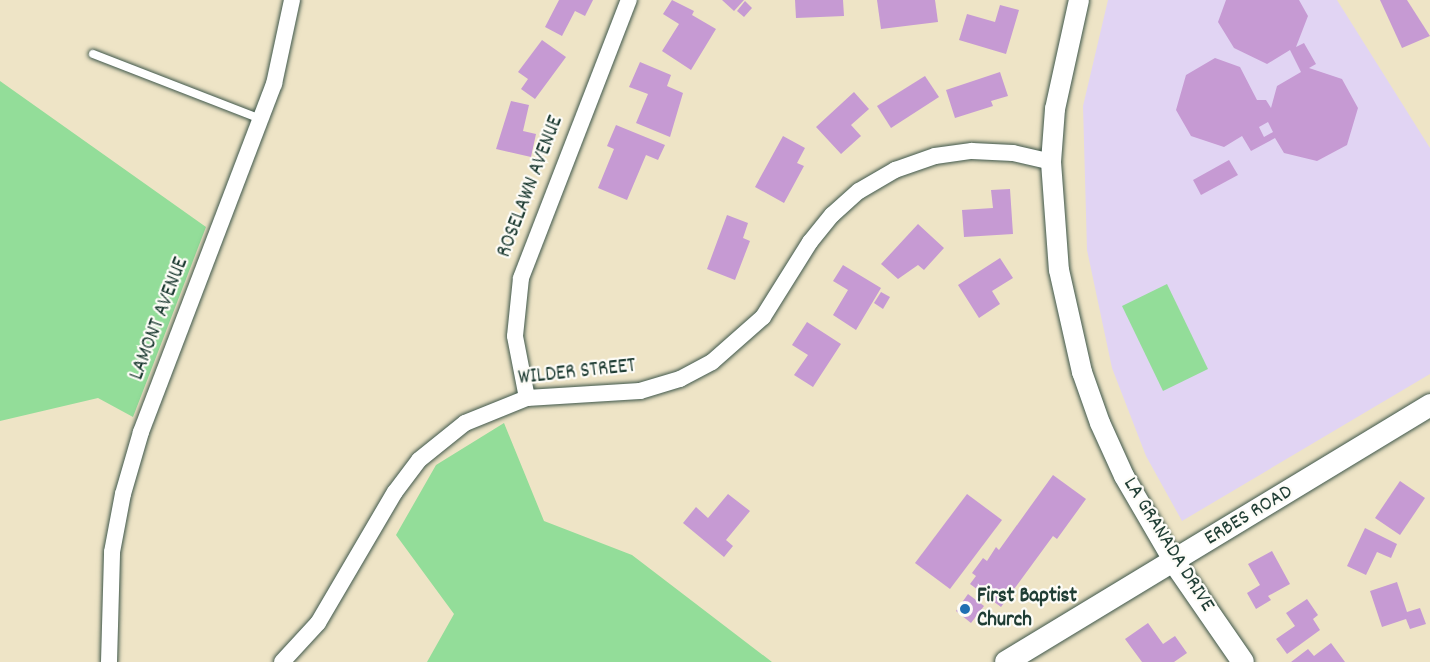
<!DOCTYPE html>
<html>
<head>
<meta charset="utf-8">
<style>
  body { margin:0 }
  #map { position:relative; width:1430px; height:662px; overflow:hidden; background:#eee4c6; font-family:Dekko,sans-serif }
  div>[style] { position:absolute }
  [style*='--x'] { left:calc(var(--x)*1px); top:calc(var(--y)*1px); width:calc(var(--w)*1px); rotate:calc(var(--a)*1deg) }
  .built>* { inset:0; background:#e1d4f3 }
  .green>* { inset:0; background:#93dd99 }
  .building>* { inset:0; background:#c69ad3 }
  .roads { filter:drop-shadow(0 0 2px #3e564a) drop-shadow(0 0 2px #3e564a) }
  .service>* { height:8px; margin:-4px; padding:0 4px; transform-origin:4px; border-radius:4px; background:#fff }
  .minor>* { height:16px; margin:-8px; padding:0 8px; transform-origin:8px; border-radius:8px; background:#fff }
  .tertiary>* { height:20px; margin:-10px; padding:0 10px; transform-origin:10px; border-radius:10px; background:#fff }
  .secondary>* { height:22px; margin:-11px; padding:0 11px; transform-origin:11px; border-radius:11px; background:#fff }
  .dots>* { width:16px; height:16px; translate:-50% -50%; box-sizing:border-box; border:3px solid #fdfcf7; border-radius:50% }
  span { translate:-50% -50%; white-space:nowrap; text-align:center; line-height:1.15; -webkit-text-stroke:4.5px #fdfcf7; paint-order:stroke }
  .street-label { font-size:21px; color:#1f3d34 }
  .poi-label { font-size:21px; color:#1f3d34; font-weight:700 }
  .left { translate:0 -50%; text-align:left }
</style>
</head>
<body>
<div id="map">
  <div class="built">
    <i style="clip-path:polygon(1108px 0,1337px 0,1430px 148px,1430px 374px,1182px 521px,1146px 456px,1112px 368px,1087px 250px,1083px 106px)"></i>
  </div>
  <div class="green">
    <i style="clip-path:polygon(0 81px,206px 227px,133px 417px,98px 398px,0 421px)"></i>
    <i style="clip-path:polygon(1167px 284px,1208px 369px,1163px 391px,1122px 306px)"></i>
    <i style="clip-path:polygon(504px 423px,544px 521px,632px 555px,772px 662px,427px 662px,454px 614px,396px 535px,436px 465px)"></i>
  </div>
  <div class="building">
    <i style="clip-path:polygon(559px 0,593px 0,585px 16px,575px 11px,562px 36px,545px 27px)"></i>
    <i style="clip-path:polygon(672px 0,694px 11px,692px 15px,716px 29px,691px 70px,662px 51px,679px 24px,663px 14px)"></i>
    <i style="clip-path:polygon(722px 0,744px 0,734px 11px)"></i>
    <i style="clip-path:polygon(795px 0,843px 0,844px 16px,796px 18px)"></i>
    <i style="clip-path:polygon(877px 0,935px 0,938px 22px,881px 29px)"></i>
    <i style="clip-path:polygon(evenodd,1226px 0,1299px 0,1308px 16px,1296px 47px,1304px 43px,1316px 64px,1309px 68px,1342px 79px,1358px 108px,1347px 145px,1317px 161px,1284px 153px,1275px 138px,1251px 151px,1242px 136px,1224px 147px,1191px 136px,1176px 110px,1186px 75px,1215px 58px,1240px 67px,1257px 100px,1266px 100px,1271px 108px,1277px 86px,1301px 72px,1290px 50px,1267px 64px,1234px 48px,1218px 22px,1226px 0,1268px 122px,1273px 132px,1264px 137px,1259px 127px,1268px 122px)"></i>
    <i style="clip-path:polygon(1380px 0,1407px 0,1430px 36px,1402px 48px)"></i>
    <i style="clip-path:polygon(745px 1px,752px 8px,744px 17px,737px 11px)"></i>
    <i style="clip-path:polygon(1000px 5px,1019px 10px,1006px 54px,959px 40px,967px 14px,995px 22px)"></i>
    <i style="clip-path:polygon(542px 40px,566px 57px,535px 99px,521px 89px,528px 79px,518px 72px)"></i>
    <i style="clip-path:polygon(640px 62px,671px 75px,667px 86px,683px 93px,670px 137px,636px 123px,648px 94px,629px 87px)"></i>
    <i style="clip-path:polygon(1000px 72px,1008px 96px,991px 101px,993px 106px,955px 118px,946px 90px)"></i>
    <i style="clip-path:polygon(925px 76px,939px 97px,891px 128px,877px 106px)"></i>
    <i style="clip-path:polygon(854px 92px,869px 109px,851px 125px,861px 136px,841px 154px,816px 127px)"></i>
    <i style="clip-path:polygon(511px 101px,529px 105px,523px 131px,536px 134px,531px 157px,496px 149px)"></i>
    <i style="clip-path:polygon(616px 125px,665px 145px,658px 160px,646px 155px,627px 200px,598px 188px,614px 149px,607px 146px)"></i>
    <i style="clip-path:polygon(783px 136px,805px 148px,797px 163px,804px 166px,784px 203px,755px 187px)"></i>
    <i style="clip-path:polygon(1229px 160px,1238px 175px,1201px 195px,1193px 180px)"></i>
    <i style="clip-path:polygon(1010px 189px,1013px 234px,964px 237px,962px 210px,993px 208px,991px 190px)"></i>
    <i style="clip-path:polygon(727px 215px,748px 223px,743px 238px,750px 241px,735px 280px,707px 269px)"></i>
    <i style="clip-path:polygon(918px 224px,944px 248px,924px 270px,918px 265px,898px 279px,881px 264px)"></i>
    <i style="clip-path:polygon(1000px 258px,1013px 278px,992px 291px,1000px 304px,979px 318px,958px 285px)"></i>
    <i style="clip-path:polygon(843px 265px,881px 288px,856px 330px,833px 315px,848px 290px,833px 281px)"></i>
    <i style="clip-path:polygon(881px 292px,890px 297px,883px 309px,874px 303px)"></i>
    <i style="clip-path:polygon(807px 322px,841px 344px,813px 387px,794px 375px,808px 355px,792px 345px)"></i>
    <i style="clip-path:polygon(1053px 475px,1086px 499px,1057px 539px,1053px 536px,1001px 607px,970px 584px,976px 576px,972px 573px,983px 558px,987px 561px,996px 547px,999px 550px)"></i>
    <i style="clip-path:polygon(1400px 481px,1425px 498px,1400px 535px,1375px 518px)"></i>
    <i style="clip-path:polygon(728px 494px,750px 511px,726px 540px,733px 546px,724px 557px,683px 523px,696px 507px,708px 518px)"></i>
    <i style="clip-path:polygon(967px 494px,1002px 520px,950px 589px,915px 563px)"></i>
    <i style="clip-path:polygon(1365px 528px,1397px 544px,1391px 558px,1377px 552px,1366px 575px,1347px 566px)"></i>
    <i style="clip-path:polygon(1272px 551px,1290px 584px,1268px 596px,1271px 600px,1256px 609px,1247px 593px,1260px 585px,1248px 564px)"></i>
    <i style="clip-path:polygon(1397px 582px,1407px 612px,1420px 608px,1426px 624px,1410px 629px,1406px 619px,1382px 627px,1370px 591px)"></i>
    <i style="clip-path:polygon(968px 594px,984px 606px,971px 623px,956px 611px)"></i>
    <i style="clip-path:polygon(1307px 599px,1318px 615px,1313px 619px,1320px 630px,1287px 654px,1276px 639px,1295px 626px,1286px 613px)"></i>
    <i style="clip-path:polygon(1148px 623px,1163px 644px,1175px 636px,1187px 653px,1174px 662px,1142px 662px,1125px 639px)"></i>
    <i style="clip-path:polygon(1331px 643px,1345px 662px,1291px 662px,1308px 649px,1314px 656px)"></i>
  </div>
  <div class="roads">
    <div class="service">
      <i style="--x:93;--y:54;--w:180;--a:21.2"></i>
    </div>
    <div class="minor">
      <i style="--x:527;--y:398;--w:63;--a:-101"></i>
      <i style="--x:515;--y:336;--w:58;--a:-84.1"></i>
      <i style="--x:521;--y:278;--w:298;--a:-68.8"></i>
      <i style="--x:109;--y:662;--w:110;--a:-88.4"></i>
      <i style="--x:112;--y:552;--w:59;--a:-79.3"></i>
      <i style="--x:123;--y:494;--w:65;--a:-73.8"></i>
      <i style="--x:141;--y:432;--w:373;--a:-69.1"></i>
      <i style="--x:274;--y:84;--w:86;--a:-77.9"></i>
      <i style="--x:282;--y:662;--w:53;--a:-47.3"></i>
      <i style="--x:318;--y:623;--w:152;--a:-59.6"></i>
      <i style="--x:395;--y:492;--w:40;--a:-53"></i>
      <i style="--x:419;--y:460;--w:59;--a:-38.8"></i>
      <i style="--x:465;--y:423;--w:67;--a:-22"></i>
      <i style="--x:527;--y:398;--w:113;--a:-3.5"></i>
      <i style="--x:640;--y:391;--w:42;--a:-16.7"></i>
      <i style="--x:680;--y:379;--w:36;--a:-28"></i>
      <i style="--x:712;--y:362;--w:68;--a:-41.4"></i>
      <i style="--x:763;--y:317;--w:89;--a:-57.9"></i>
      <i style="--x:810;--y:242;--w:35;--a:-51"></i>
      <i style="--x:832;--y:215;--w:36;--a:-42"></i>
      <i style="--x:859;--y:191;--w:42;--a:-30.3"></i>
      <i style="--x:895;--y:170;--w:42;--a:-19.3"></i>
      <i style="--x:935;--y:156;--w:37;--a:-8"></i>
      <i style="--x:972;--y:151;--w:41;--a:2.8"></i>
      <i style="--x:1013;--y:153;--w:39;--a:13"></i>
    </div>
    <div class="tertiary">
      <i style="--x:1079;--y:0;--w:112;--a:102.4"></i>
      <i style="--x:1055;--y:109;--w:53;--a:94.3"></i>
      <i style="--x:1051;--y:162;--w:108;--a:85.8"></i>
      <i style="--x:1059;--y:270;--w:105;--a:77.3"></i>
      <i style="--x:1082;--y:372;--w:54;--a:70.6"></i>
      <i style="--x:1100;--y:423;--w:58;--a:65.6"></i>
      <i style="--x:1124;--y:476;--w:99;--a:59.8"></i>
    </div>
    <div class="secondary">
      <i style="--x:1174;--y:562;--w:121;--a:55.4"></i>
      <i style="--x:1006;--y:662;--w:496;--a:-31.2"></i>
    </div>
  </div>
  <div class="dots">
    <i style="left:965px;top:609px;background:#1f6fb2"></i>
  </div>
  <div class="street-label">
    <span style="left:531px;top:187px;rotate:-69deg">ROSELAWN AVENUE</span>
    <span style="left:160px;top:319px;rotate:-69deg">LAMONT AVENUE</span>
    <span style="left:577px;top:373px;rotate:-6deg">WILDER STREET</span>
    <span style="left:1249px;top:516px;rotate:-31deg">ERBES ROAD</span>
    <span style="left:1168px;top:545px;rotate:58deg">LA GRANADA DRIVE</span>
  </div>
  <div class="poi-label">
    <span class="left" style="left:977px;top:609px">First Baptist<br>Church</span>
  </div>
</div>
</body>
</html>
